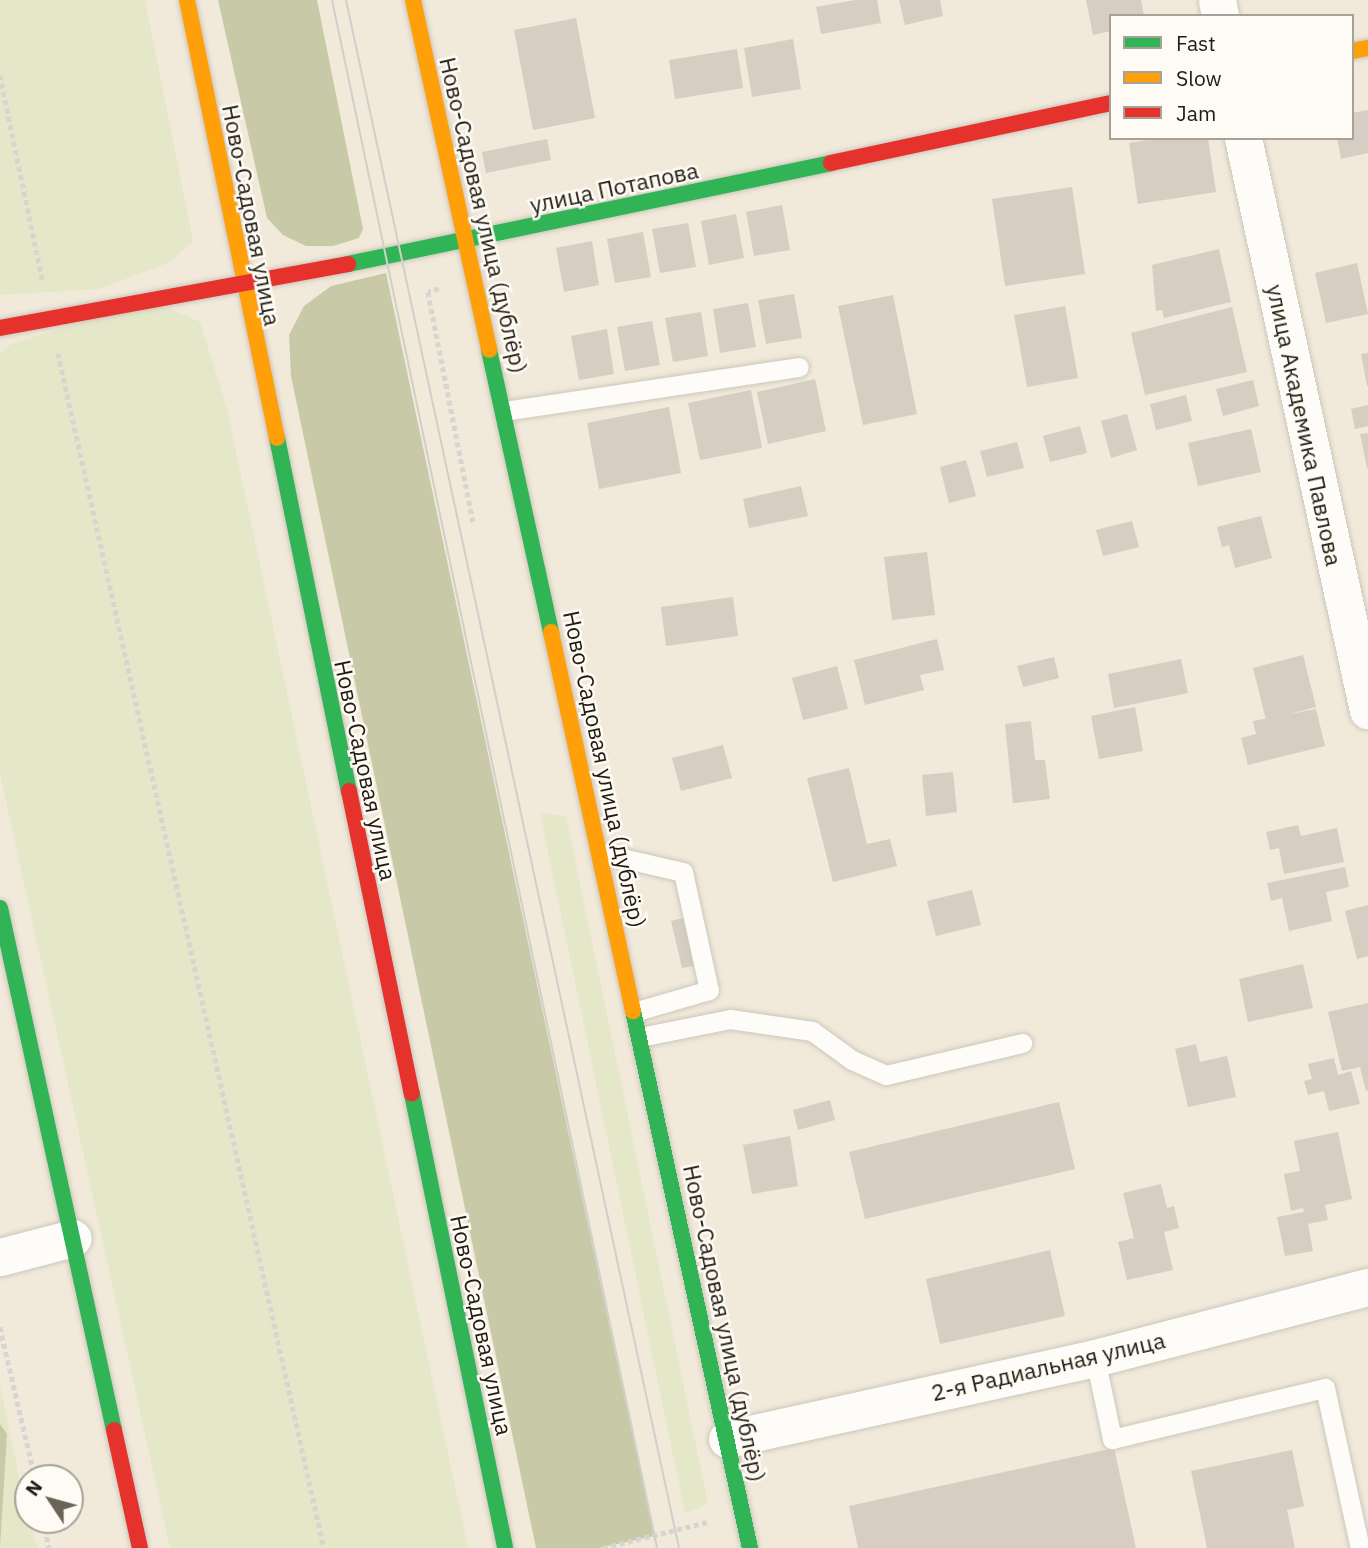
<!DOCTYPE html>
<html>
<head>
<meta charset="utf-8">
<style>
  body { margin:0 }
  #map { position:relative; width:1368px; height:1548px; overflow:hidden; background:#f1e9da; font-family:"IBM Plex Sans",sans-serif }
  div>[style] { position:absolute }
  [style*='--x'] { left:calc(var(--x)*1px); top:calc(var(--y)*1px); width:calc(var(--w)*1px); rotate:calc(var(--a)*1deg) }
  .green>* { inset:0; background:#e5e7c9 }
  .forest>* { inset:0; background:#c8caa7 }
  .building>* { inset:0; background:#d6cdc3 }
  .path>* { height:4.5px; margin-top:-2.25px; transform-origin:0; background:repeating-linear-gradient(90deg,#d7d5d0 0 5px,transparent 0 8.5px) }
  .roads { filter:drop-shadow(0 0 2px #ccc7bb) drop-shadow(0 0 2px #ccc7bb) }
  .lane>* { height:19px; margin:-9.5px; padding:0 9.5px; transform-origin:9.5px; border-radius:9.5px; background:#fdfcf9 }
  .street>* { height:37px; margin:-18.5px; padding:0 18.5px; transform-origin:18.5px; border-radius:18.5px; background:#fdfcf9 }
  .fast>* { height:16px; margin:-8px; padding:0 8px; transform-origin:8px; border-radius:8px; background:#30b455 }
  .slow>* { height:16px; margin:-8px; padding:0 8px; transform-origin:8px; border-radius:8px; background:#ff9f0a }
  .jam>* { height:16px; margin:-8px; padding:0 8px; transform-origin:8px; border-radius:8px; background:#e5322d }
  .tram>* { height:2px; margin:-1px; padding:0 1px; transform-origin:1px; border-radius:1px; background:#d1cfcb }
  span { translate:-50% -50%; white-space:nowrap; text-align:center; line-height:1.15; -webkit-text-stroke:5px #fefbf5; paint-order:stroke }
  .street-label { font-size:23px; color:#211c12 }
  .legend { position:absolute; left:1109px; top:14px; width:245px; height:126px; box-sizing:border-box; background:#fefbf5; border:2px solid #a6a29a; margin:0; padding:9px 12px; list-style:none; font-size:21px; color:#211c12 }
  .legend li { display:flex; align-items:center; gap:14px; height:35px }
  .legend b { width:35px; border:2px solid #a6a29a }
  .north { position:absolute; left:14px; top:1464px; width:70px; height:70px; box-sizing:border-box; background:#fefbf5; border:2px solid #a6a29a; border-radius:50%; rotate:306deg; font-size:19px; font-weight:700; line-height:28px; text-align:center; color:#211c12 }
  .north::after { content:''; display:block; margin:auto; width:24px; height:32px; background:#6a6458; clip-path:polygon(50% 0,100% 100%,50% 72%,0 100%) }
</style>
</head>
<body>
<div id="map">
  <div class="green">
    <i style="clip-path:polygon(0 0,145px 0,193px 241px,170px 262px,99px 289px,0 295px)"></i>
    <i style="clip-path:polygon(153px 301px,200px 322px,227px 409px,468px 1548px,170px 1548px,0 774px,0 354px,11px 344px)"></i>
    <i style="clip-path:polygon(540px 813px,566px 816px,708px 1504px,685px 1513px)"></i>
    <i style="clip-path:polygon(0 1384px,28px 1520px,38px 1548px,0 1548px)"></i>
  </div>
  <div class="forest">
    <i style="clip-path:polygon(218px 0,317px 0,363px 229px,359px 238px,333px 246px,306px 246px,283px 235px,267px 218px)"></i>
    <i style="clip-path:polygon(386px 273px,654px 1536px,599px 1548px,536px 1548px,291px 376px,289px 335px,304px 306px,331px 286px)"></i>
    <i style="clip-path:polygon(0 1424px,7px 1434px,0 1548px)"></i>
  </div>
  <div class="building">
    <i style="clip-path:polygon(855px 0,877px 0,881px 23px,821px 34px,816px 7px)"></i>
    <i style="clip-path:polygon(899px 0,940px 0,943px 16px,905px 25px)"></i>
    <i style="clip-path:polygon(1086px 0,1141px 0,1144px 16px,1111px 16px,1111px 31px,1093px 35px)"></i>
    <i style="clip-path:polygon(576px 18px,595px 118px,533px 130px,514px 30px)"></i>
    <i style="clip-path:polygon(793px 39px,801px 89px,752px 97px,744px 48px)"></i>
    <i style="clip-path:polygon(737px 49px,743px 88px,675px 99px,669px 60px)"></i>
    <i style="clip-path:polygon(1368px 110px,1368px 153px,1341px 159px,1337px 138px,1352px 138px,1352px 113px)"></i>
    <i style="clip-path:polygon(1160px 138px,1208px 138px,1216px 192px,1138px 204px,1129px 143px)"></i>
    <i style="clip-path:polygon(547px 139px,551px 160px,486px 173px,482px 152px)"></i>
    <i style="clip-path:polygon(1072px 187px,1085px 274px,1005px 286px,992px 199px)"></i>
    <i style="clip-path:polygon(782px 205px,790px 250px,754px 256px,746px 212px)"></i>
    <i style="clip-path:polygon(736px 214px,744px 258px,709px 265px,701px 221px)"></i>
    <i style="clip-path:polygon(688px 223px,696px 267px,660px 273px,652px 229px)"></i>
    <i style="clip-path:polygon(643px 232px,651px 277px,615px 283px,607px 239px)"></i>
    <i style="clip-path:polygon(592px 241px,599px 285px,564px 292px,556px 248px)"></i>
    <i style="clip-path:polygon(1219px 249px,1231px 302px,1164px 318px,1162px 310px,1156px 311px,1152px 265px)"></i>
    <i style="clip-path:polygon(1357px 263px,1368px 314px,1326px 323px,1315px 273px)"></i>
    <i style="clip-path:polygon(794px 294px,802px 338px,766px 344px,758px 300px)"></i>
    <i style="clip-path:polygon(893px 295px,917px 414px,863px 425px,838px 306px)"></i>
    <i style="clip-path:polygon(748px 303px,756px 347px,720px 353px,713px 309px)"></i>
    <i style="clip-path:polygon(1065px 306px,1078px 378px,1027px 387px,1014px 315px)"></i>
    <i style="clip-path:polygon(1232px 307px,1247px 372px,1145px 395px,1131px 333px)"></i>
    <i style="clip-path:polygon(701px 312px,708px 356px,673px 362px,665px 318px)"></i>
    <i style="clip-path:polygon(652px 321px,660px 365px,625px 371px,617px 327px)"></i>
    <i style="clip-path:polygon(607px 329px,614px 374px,579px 380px,571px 336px)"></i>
    <i style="clip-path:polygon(1368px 353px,1368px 386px,1367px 386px,1361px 354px)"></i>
    <i style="clip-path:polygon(815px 379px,826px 431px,768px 444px,757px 392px)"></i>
    <i style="clip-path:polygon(1253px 380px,1259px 406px,1223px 416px,1216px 389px)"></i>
    <i style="clip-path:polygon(751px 390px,762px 448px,700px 460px,688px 403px)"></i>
    <i style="clip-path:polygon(1186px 395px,1192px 421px,1156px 430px,1150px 404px)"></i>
    <i style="clip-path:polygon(1368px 405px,1368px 426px,1355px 429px,1351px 409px)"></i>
    <i style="clip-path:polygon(669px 407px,681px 473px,599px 489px,587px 423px)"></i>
    <i style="clip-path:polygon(1127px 414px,1137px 450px,1111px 458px,1101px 421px)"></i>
    <i style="clip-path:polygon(1080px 426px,1087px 453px,1050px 462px,1043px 436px)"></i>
    <i style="clip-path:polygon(1251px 429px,1261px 472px,1198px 486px,1188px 443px)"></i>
    <i style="clip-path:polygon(1368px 433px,1368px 468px,1367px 468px,1360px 434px)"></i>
    <i style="clip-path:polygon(1017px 442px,1024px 468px,987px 477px,980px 451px)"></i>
    <i style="clip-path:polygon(966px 460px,976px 496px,949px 503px,940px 467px)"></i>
    <i style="clip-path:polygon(801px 486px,808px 516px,749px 528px,743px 499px)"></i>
    <i style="clip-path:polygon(1261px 516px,1272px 558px,1235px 568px,1229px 545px,1222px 547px,1217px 527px)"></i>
    <i style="clip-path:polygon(1132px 521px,1139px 547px,1103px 556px,1096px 530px)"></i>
    <i style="clip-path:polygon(927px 552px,935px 615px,892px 620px,884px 557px)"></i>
    <i style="clip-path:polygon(733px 597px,738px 636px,666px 646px,661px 607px)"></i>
    <i style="clip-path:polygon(937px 639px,944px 670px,920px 675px,924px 690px,865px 705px,854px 660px)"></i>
    <i style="clip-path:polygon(1303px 655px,1316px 707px,1266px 720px,1253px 668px)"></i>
    <i style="clip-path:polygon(1054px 657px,1059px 678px,1023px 687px,1017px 666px)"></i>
    <i style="clip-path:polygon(1181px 659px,1188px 693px,1114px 708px,1108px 674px)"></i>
    <i style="clip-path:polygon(837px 666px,848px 709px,803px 720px,792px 678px)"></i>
    <i style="clip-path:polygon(1135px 707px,1143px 751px,1099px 759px,1091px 716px)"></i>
    <i style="clip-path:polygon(1316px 709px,1325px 746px,1248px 765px,1241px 738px,1256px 734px,1253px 721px)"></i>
    <i style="clip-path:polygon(1031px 721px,1035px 760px,1045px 760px,1050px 799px,1013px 803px,1005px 724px)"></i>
    <i style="clip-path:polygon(723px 745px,732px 778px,681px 791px,672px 758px)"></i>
    <i style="clip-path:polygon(849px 768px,867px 844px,890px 839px,897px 866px,833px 882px,807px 778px)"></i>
    <i style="clip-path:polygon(953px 772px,957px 812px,926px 816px,922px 775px)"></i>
    <i style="clip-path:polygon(1298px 825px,1301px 836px,1337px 828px,1344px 862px,1284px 874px,1279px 848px,1270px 850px,1266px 832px)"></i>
    <i style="clip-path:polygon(1345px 867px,1349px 887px,1326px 892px,1332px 921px,1289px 931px,1282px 898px,1271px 901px,1267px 883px)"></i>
    <i style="clip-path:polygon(972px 890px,981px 925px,936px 936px,927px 901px)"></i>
    <i style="clip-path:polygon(1368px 905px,1368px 956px,1357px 959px,1345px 911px)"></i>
    <i style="clip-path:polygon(683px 918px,694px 966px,682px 968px,671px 921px)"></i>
    <i style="clip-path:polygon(1303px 964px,1313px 1008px,1248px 1022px,1239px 979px)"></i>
    <i style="clip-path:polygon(1368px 1003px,1368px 1090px,1366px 1091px,1360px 1067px,1342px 1071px,1328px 1012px)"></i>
    <i style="clip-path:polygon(1196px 1044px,1200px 1062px,1227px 1056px,1236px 1097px,1188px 1107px,1175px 1049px)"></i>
    <i style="clip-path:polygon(1334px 1058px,1338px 1075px,1351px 1071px,1360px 1104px,1329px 1111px,1324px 1091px,1308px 1095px,1304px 1081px,1312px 1079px,1308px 1064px)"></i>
    <i style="clip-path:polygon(830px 1100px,835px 1120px,798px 1130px,793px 1110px)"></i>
    <i style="clip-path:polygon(1059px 1102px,1075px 1169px,865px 1219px,849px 1152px)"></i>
    <i style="clip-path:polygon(1338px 1132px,1352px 1199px,1325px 1205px,1328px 1220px,1308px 1224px,1313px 1251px,1285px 1256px,1277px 1217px,1304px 1212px,1303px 1208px,1291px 1211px,1284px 1174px,1300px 1171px,1294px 1141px)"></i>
    <i style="clip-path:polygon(790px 1136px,798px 1186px,752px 1194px,743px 1145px)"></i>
    <i style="clip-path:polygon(1161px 1184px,1167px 1208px,1174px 1206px,1179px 1228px,1164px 1232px,1173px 1270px,1127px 1280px,1118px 1242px,1134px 1238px,1123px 1193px)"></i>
    <i style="clip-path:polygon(1050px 1250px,1065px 1316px,940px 1344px,926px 1279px)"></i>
    <i style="clip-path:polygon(1114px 1448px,1136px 1548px,858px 1548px,849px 1506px)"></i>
    <i style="clip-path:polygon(1292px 1450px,1304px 1506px,1287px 1510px,1295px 1548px,1207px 1548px,1191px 1471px)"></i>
  </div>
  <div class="path">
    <i style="--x:0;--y:75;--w:212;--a:78.3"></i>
    <i style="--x:439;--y:289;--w:11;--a:165"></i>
    <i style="--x:428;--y:292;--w:238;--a:78.9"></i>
    <i style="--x:58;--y:353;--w:1224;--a:77.45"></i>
    <i style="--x:0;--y:1327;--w:155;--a:76.9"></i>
    <i style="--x:44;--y:1520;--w:28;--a:80"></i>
    <i style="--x:603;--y:1548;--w:107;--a:-14"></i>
  </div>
  <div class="roads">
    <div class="lane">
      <i style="--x:504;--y:411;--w:298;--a:-8.5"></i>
      <i style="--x:600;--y:853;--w:85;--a:12.9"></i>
      <i style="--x:683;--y:872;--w:121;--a:77.6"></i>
      <i style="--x:709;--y:990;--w:78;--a:163.7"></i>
      <i style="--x:640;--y:1037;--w:92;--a:-11.3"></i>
      <i style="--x:730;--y:1019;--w:83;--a:8.3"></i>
      <i style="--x:812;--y:1031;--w:49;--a:35.9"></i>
      <i style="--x:852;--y:1060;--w:37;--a:24"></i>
      <i style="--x:886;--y:1075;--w:140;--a:-13.2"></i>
      <i style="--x:1095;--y:1358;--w:83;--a:78.1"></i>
      <i style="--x:1112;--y:1439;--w:219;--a:-13.5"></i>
      <i style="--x:1325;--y:1388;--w:164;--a:77.7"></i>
    </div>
    <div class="street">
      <i style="--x:1217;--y:0;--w:16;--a:79"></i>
      <i style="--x:1243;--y:138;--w:586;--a:77.69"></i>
      <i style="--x:0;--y:1257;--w:75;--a:-14.6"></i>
      <i style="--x:727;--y:1439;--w:377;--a:-12.4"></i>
      <i style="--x:1095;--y:1358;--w:282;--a:-14.6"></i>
    </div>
    <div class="fast">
      <i style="--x:348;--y:264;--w:493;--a:-11.8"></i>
      <i style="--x:489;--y:350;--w:289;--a:77.6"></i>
      <i style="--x:277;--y:438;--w:360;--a:78.5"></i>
      <i style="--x:0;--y:908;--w:534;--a:77.68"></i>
      <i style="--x:633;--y:1011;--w:550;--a:77.71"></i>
      <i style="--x:412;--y:1094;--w:463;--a:78.4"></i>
    </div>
    <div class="slow">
      <i style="--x:187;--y:0;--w:447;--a:78.4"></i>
      <i style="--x:413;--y:0;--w:358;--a:77.7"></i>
      <i style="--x:1352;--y:51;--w:16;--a:-11"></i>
      <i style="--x:551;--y:632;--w:388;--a:77.8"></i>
    </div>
    <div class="jam">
      <i style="--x:831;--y:163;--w:286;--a:-12.1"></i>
      <i style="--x:0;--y:328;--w:354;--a:-10.4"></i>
      <i style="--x:349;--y:791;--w:309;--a:78.3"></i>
      <i style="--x:114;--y:1430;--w:121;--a:77.6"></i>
    </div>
  </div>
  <div class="tram">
    <i style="--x:332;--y:0;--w:1582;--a:78.14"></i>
    <i style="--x:346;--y:0;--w:1583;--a:77.86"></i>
  </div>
  <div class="street-label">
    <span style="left:614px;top:187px;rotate:-12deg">улица Потапова</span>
    <span style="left:252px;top:215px;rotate:79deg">Ново-Садовая улица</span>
    <span style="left:484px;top:215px;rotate:77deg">Ново-Садовая улица (дублёр)</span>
    <span style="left:1305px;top:425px;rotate:78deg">улица Академика Павлова</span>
    <span style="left:605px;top:769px;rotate:78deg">Ново-Садовая улица (дублёр)</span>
    <span style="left:366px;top:770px;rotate:78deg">Ново-Садовая улица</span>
    <span style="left:725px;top:1323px;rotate:78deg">Ново-Садовая улица (дублёр)</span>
    <span style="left:482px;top:1325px;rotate:78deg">Ново-Садовая улица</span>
    <span style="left:1048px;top:1366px;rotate:-13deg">2-я Радиальная улица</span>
  </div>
  <ul class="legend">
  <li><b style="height:9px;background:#30b455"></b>Fast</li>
  <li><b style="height:9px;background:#ff9f0a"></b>Slow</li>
  <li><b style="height:9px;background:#e5322d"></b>Jam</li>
  </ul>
  <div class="north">N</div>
</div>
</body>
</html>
